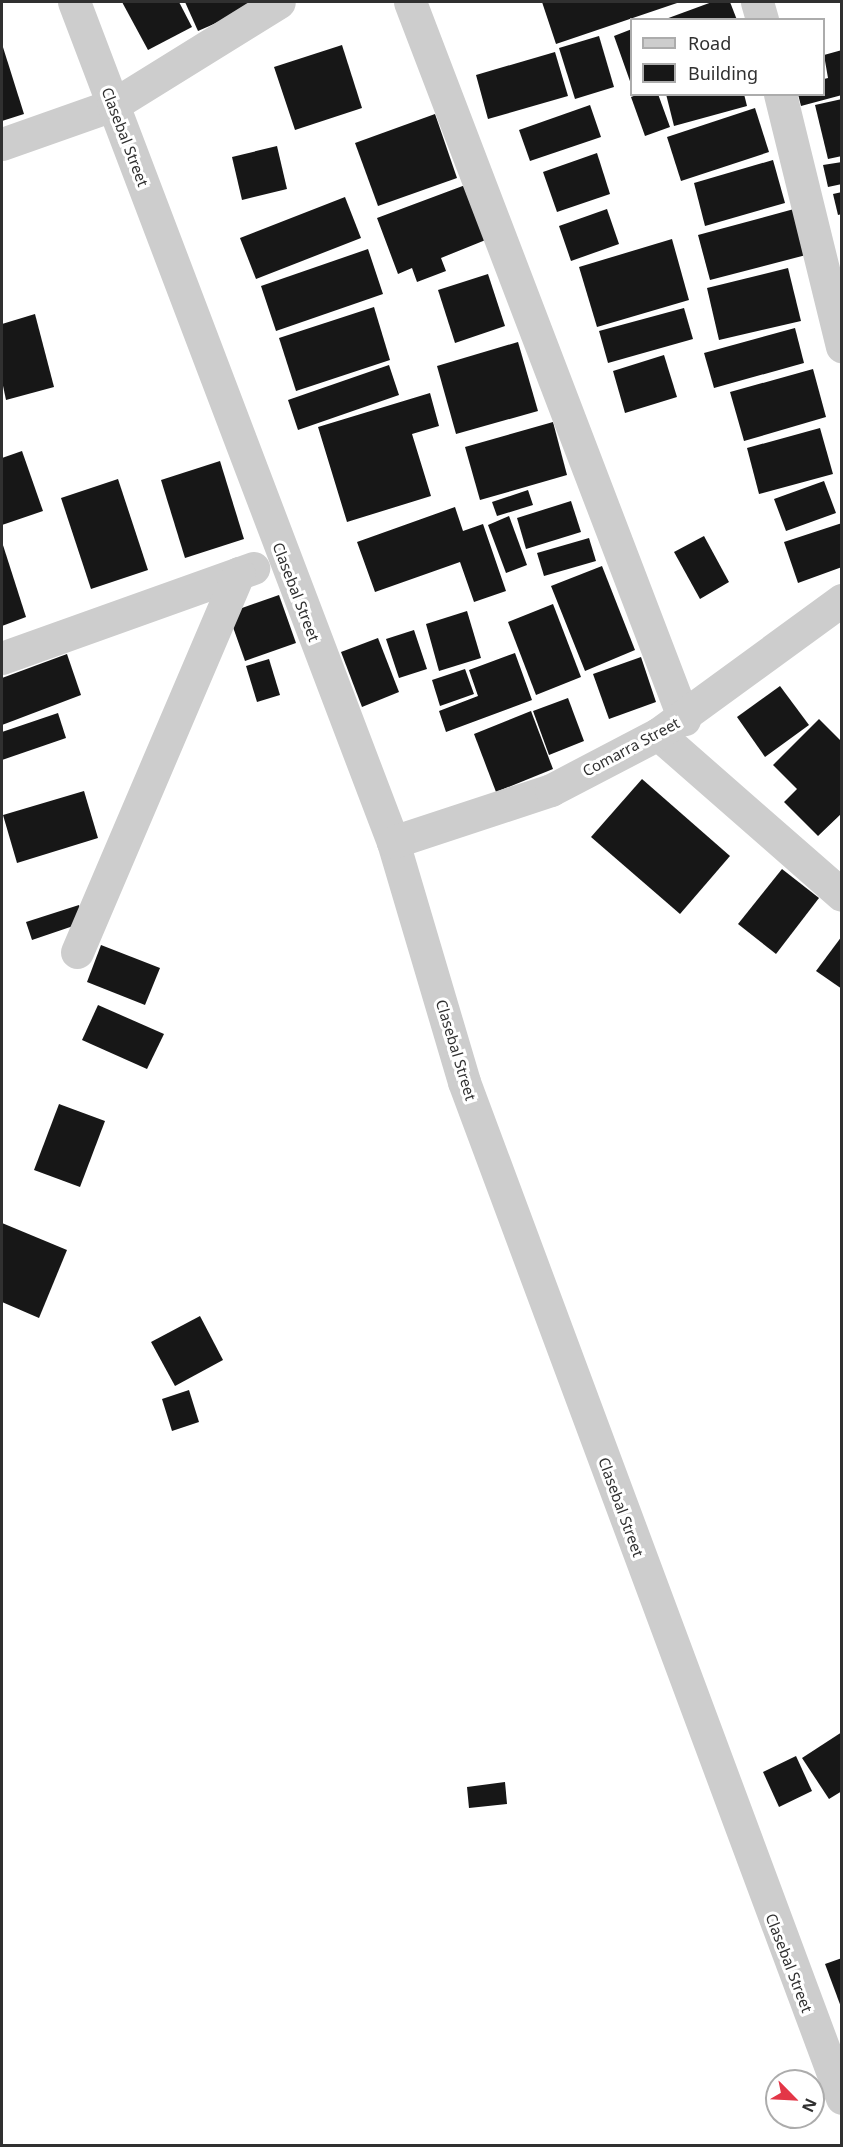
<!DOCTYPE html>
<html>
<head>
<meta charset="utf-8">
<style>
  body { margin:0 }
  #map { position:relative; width:843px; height:2147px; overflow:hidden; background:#fff; font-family:"Noto Sans",sans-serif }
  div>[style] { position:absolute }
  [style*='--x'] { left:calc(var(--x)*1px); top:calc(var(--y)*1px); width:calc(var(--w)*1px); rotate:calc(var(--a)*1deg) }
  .building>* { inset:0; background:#171717 }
  .minor>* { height:33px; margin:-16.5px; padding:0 16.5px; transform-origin:16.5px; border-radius:16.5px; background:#cdcdcd }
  span { translate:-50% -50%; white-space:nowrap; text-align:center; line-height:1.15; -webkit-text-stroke:6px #fff; paint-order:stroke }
  .street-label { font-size:15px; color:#303030 }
  .frame { position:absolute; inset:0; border:3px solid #303030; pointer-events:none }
  .legend { position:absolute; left:630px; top:18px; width:195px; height:78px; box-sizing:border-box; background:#fff; border:2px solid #acacac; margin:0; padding:8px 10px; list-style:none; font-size:18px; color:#303030 }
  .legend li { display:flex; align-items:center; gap:12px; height:30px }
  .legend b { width:30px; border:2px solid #acacac }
  .north { position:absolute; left:765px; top:2069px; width:60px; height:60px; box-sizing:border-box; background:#fff; border:2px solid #acacac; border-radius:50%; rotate:114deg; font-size:16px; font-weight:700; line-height:24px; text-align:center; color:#303030 }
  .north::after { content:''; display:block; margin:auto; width:21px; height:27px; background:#e33647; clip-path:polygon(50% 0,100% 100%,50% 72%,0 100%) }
</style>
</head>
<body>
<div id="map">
  <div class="building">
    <i style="clip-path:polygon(122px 2px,179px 2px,192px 27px,148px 50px)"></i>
    <i style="clip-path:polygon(185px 2px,264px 2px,198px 31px)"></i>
    <i style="clip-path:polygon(542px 2px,680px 2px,556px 44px)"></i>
    <i style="clip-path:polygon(712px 2px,730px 2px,737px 20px,663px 20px)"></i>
    <i style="clip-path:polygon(632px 29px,632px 84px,631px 84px,614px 36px)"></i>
    <i style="clip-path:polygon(599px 36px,614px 87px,575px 99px,559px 48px)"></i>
    <i style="clip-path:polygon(2px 44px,24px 114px,2px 121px)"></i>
    <i style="clip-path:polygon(342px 45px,362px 108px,295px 130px,274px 67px)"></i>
    <i style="clip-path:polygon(842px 50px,842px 95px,801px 106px,798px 94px,824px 94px,824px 79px,828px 78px,824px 55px)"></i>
    <i style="clip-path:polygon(555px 52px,568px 96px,488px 119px,476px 75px)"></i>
    <i style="clip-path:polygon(639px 94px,658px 94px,670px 127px,645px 136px,631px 97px)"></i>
    <i style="clip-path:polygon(666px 94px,744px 94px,747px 106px,674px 126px)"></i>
    <i style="clip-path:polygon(842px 99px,842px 156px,828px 159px,815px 105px)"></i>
    <i style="clip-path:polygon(590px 105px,601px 137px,530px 161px,519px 130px)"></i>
    <i style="clip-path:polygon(755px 108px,769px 152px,681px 181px,667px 137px)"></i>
    <i style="clip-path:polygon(435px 114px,457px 178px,378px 206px,355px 143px)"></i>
    <i style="clip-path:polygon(277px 146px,287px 189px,242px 200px,232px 157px)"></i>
    <i style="clip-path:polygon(597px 153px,610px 194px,557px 212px,543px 172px)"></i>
    <i style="clip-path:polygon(773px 160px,785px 203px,705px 226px,694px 183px)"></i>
    <i style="clip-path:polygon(842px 162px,842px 184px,828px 187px,823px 165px)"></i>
    <i style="clip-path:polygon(468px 184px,488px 239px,441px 258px,446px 271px,417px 282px,412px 268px,398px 274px,377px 218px)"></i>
    <i style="clip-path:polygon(842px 192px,842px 214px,838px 215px,833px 194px)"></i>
    <i style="clip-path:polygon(345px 197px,361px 238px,256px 279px,240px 238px)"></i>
    <i style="clip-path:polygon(607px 209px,619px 244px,571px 261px,559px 226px)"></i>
    <i style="clip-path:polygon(794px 209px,806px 255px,710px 280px,698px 235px)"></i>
    <i style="clip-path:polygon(672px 239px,689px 300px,597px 327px,579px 267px)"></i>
    <i style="clip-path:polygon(368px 249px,383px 294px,276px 331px,261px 286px)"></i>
    <i style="clip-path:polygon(788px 268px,801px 321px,719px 340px,707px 288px)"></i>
    <i style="clip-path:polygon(488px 274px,505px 326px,455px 343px,438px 290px)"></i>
    <i style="clip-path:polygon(374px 307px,390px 360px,296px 391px,279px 338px)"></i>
    <i style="clip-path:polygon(684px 308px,693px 339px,608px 363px,599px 331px)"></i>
    <i style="clip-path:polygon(35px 314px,54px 387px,6px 400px,2px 381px,2px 324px)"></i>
    <i style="clip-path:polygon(795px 328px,804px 363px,714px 388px,704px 353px)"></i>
    <i style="clip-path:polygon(518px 342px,538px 411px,456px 434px,437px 366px)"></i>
    <i style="clip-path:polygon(664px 355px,677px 397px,625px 413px,613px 371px)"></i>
    <i style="clip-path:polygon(389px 365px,399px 395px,298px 430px,288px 400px)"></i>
    <i style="clip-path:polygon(813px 369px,826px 417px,744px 441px,730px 392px)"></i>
    <i style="clip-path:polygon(430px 393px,439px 426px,412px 434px,431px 496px,347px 522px,318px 427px)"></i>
    <i style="clip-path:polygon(553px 422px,567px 475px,480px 500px,465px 447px)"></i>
    <i style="clip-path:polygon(820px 428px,833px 474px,759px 494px,747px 448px)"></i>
    <i style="clip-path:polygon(22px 451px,43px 511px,2px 525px,2px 458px)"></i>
    <i style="clip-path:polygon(220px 461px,244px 539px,185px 558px,161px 480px)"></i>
    <i style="clip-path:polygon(118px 479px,148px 570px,91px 589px,61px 498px)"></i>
    <i style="clip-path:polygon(824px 481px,836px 513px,786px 531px,774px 499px)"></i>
    <i style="clip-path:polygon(528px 490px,533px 505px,497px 516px,492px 502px)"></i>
    <i style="clip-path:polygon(571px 501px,581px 532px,526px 549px,517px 518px)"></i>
    <i style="clip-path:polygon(455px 507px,463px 531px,483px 524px,506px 591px,474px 602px,460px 562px,375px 592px,357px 542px)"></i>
    <i style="clip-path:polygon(509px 516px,527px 565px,506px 573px,488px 525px)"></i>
    <i style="clip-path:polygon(842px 523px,842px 567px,798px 583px,784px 542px)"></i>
    <i style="clip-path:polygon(704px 536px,729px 582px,700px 599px,674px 552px)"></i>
    <i style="clip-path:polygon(589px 538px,596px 561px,544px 576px,537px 553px)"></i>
    <i style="clip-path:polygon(2px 542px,26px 617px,2px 626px)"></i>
    <i style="clip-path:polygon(602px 566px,635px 650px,585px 671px,551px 586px)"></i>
    <i style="clip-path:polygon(279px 595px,296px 643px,245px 661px,228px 613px)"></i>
    <i style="clip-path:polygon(553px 604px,581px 677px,536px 695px,508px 622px)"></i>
    <i style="clip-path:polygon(467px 611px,481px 658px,439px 671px,426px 624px)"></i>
    <i style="clip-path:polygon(414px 630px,427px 669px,399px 678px,386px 639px)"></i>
    <i style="clip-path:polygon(378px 638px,399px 692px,362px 707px,341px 652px)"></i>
    <i style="clip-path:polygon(515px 653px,532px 700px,446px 732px,439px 711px,478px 696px,469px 670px)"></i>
    <i style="clip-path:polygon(67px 654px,81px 695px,2px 725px,2px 678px)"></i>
    <i style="clip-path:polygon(641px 657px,656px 702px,609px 719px,593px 674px)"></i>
    <i style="clip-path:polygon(269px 659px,280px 695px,257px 702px,246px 666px)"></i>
    <i style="clip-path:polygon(465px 669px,474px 694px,440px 706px,432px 680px)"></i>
    <i style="clip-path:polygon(780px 686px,809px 725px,765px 757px,737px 717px)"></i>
    <i style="clip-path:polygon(568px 698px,584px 741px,549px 755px,533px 711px)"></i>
    <i style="clip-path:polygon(531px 711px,553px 769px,496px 792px,474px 734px)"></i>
    <i style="clip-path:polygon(58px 713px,66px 738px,2px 760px,2px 732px)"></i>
    <i style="clip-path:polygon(819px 719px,842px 742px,842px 813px,818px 836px,784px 802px,797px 789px,773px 765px)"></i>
    <i style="clip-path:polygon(642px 779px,730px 856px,680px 914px,591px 837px)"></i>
    <i style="clip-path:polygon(84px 791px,98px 838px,17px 863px,3px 815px)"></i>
    <i style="clip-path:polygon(782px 869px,819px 898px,776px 954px,738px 924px)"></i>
    <i style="clip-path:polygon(79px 905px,85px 922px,32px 940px,26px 922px)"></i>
    <i style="clip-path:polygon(842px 936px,842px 989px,816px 971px)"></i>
    <i style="clip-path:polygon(101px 945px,160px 968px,145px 1005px,87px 982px)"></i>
    <i style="clip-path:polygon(98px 1005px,164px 1034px,147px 1069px,82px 1040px)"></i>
    <i style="clip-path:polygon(59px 1104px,105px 1121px,80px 1187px,34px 1170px)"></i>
    <i style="clip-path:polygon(2px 1223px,67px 1250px,39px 1318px,2px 1302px)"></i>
    <i style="clip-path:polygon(200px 1316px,223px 1360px,175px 1386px,151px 1342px)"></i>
    <i style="clip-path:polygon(189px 1390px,199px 1422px,172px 1431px,162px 1399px)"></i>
    <i style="clip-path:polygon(842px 1732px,842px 1791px,829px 1799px,802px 1758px)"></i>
    <i style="clip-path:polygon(796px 1756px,812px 1791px,779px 1807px,763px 1772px)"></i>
    <i style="clip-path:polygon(505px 1782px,507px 1804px,469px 1808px,467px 1787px)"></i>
    <i style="clip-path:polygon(842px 1958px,842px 2007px,841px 2007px,825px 1964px)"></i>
  </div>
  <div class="minor">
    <i style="--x:74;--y:2;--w:899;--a:69.21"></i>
    <i style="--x:393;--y:842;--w:250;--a:73.5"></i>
    <i style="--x:464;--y:1082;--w:1084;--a:69.59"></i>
    <i style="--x:410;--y:2;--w:768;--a:69.09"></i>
    <i style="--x:757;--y:2;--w:19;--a:74"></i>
    <i style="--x:780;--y:94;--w:260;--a:76.2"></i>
    <i style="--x:2;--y:144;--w:118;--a:-19.4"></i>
    <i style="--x:113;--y:105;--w:195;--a:-31.8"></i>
    <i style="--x:2;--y:658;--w:267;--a:-19.7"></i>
    <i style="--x:658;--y:734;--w:244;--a:41.2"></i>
    <i style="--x:393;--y:842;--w:166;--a:-18.2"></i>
    <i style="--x:551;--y:790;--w:121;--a:-27.6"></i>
    <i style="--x:658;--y:734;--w:228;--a:-36.1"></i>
    <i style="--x:77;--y:952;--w:412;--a:-66.9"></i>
  </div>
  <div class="street-label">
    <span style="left:125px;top:137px;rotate:69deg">Clasebal Street</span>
    <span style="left:296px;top:592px;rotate:69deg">Clasebal Street</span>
    <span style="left:631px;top:747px;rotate:-28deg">Comarra Street</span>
    <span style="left:456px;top:1050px;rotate:73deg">Clasebal Street</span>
    <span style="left:621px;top:1507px;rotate:70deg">Clasebal Street</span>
    <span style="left:789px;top:1963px;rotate:69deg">Clasebal Street</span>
  </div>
  <div class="frame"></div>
  <ul class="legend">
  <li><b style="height:8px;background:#cdcdcd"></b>Road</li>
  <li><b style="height:16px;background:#171717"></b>Building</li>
  </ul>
  <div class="north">N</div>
</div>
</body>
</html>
